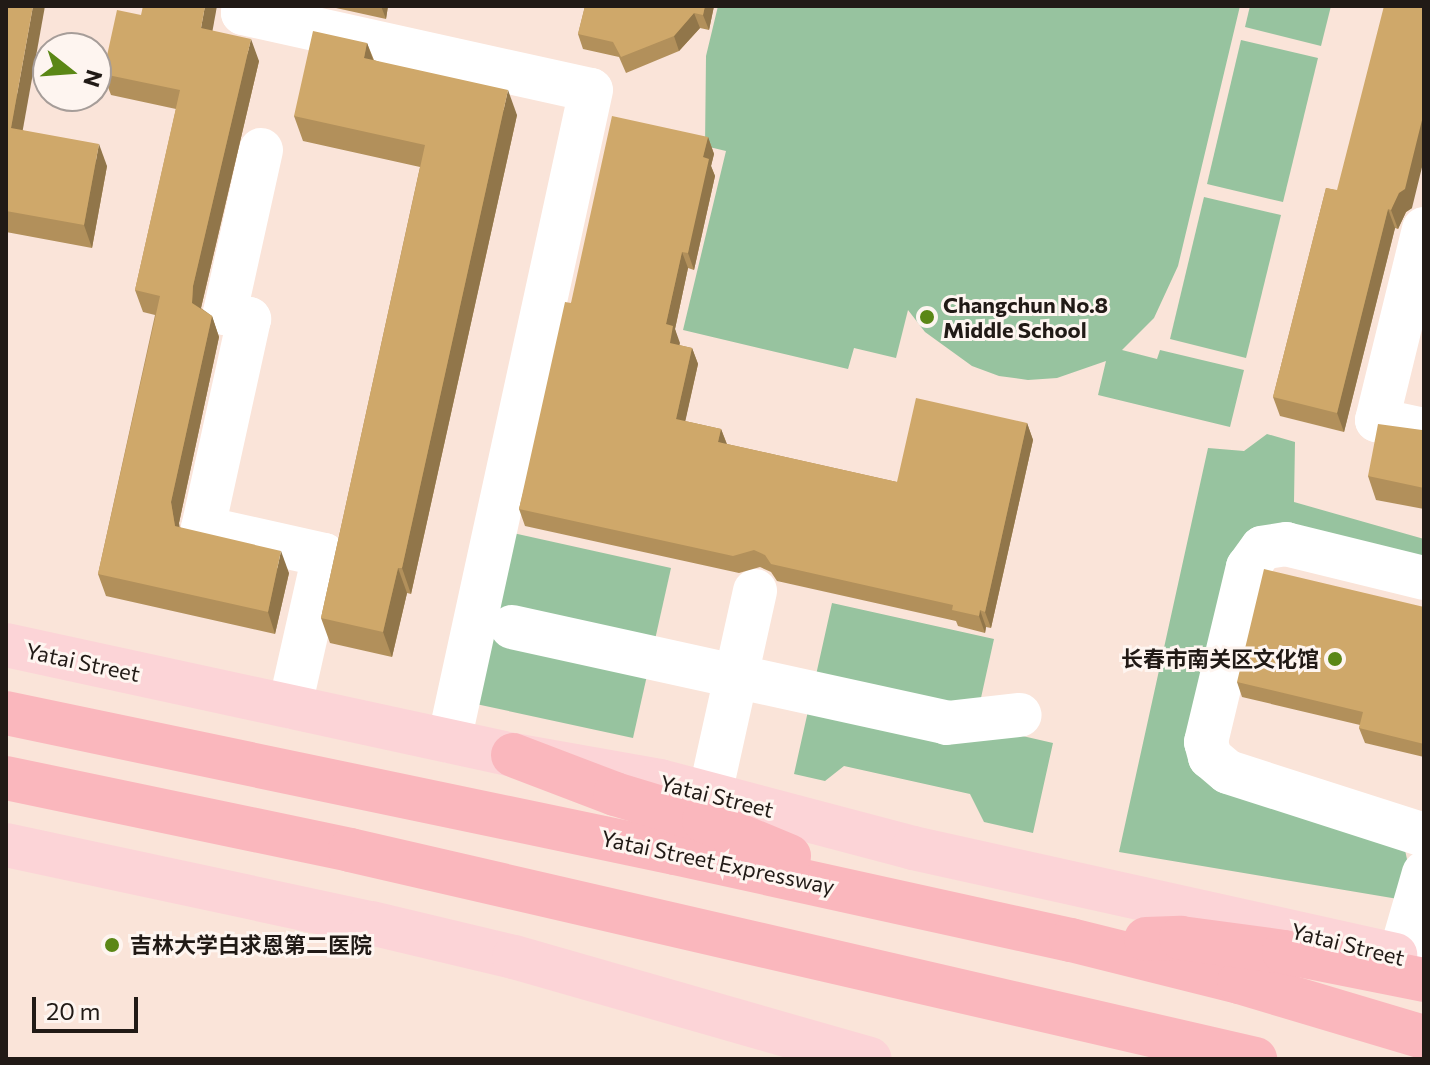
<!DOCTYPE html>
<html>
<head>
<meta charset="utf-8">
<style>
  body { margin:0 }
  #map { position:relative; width:1430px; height:1065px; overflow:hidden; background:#fae4d9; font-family:Commissioner,"Noto Sans SC",sans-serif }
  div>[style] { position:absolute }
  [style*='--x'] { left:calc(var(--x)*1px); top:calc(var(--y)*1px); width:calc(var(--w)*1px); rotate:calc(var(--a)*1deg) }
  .green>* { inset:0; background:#97c39f }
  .minor>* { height:44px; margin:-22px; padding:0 22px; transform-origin:22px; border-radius:22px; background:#fff }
  .major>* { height:44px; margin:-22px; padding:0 22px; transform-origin:22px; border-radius:22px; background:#fcd4d7 }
  .highway>* { height:44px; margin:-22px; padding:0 22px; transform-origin:22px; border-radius:22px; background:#fab7bd }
  .wall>* { inset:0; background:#b2905b }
  .shaded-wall>* { inset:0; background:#91764a }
  .building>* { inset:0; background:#cfa86a }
  .dots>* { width:22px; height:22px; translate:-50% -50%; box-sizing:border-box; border:4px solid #fef5f0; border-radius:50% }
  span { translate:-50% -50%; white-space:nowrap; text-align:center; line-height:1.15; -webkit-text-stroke:6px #fef5f0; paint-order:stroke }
  .poi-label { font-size:22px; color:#211a16; font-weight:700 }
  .left { translate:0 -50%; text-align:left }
  .right { translate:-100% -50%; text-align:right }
  .street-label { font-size:22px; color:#211a16 }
  .frame { position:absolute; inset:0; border:8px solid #211a16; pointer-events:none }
  .north { position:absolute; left:32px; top:32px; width:80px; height:80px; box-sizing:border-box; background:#fef5f0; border:2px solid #a69d99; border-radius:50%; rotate:107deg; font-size:22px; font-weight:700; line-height:32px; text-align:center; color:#211a16 }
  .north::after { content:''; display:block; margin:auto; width:28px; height:36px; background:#5b8716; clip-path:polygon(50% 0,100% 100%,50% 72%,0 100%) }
  .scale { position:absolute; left:32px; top:997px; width:106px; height:36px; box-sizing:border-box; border:4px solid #211a16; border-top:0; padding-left:10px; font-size:24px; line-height:28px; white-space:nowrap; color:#211a16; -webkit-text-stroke:6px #fef5f0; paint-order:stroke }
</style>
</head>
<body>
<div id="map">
  <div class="green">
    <i style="clip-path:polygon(718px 6px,1240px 6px,1178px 266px,1154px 318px,1122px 350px,1157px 359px,1160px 350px,1244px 370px,1230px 427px,1098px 395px,1106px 361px,1057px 378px,1028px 380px,999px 376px,972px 366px,925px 332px,908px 310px,896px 358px,854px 348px,848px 369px,683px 330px,726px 151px,705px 146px,706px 56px)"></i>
    <i style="clip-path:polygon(1250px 6px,1331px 6px,1321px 46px,1245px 27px)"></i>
    <i style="clip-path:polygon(1241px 40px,1318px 58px,1283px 202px,1207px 184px)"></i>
    <i style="clip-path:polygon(1204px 197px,1281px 215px,1246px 358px,1170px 339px)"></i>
    <i style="clip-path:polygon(1267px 434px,1295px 442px,1294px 502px,1424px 539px,1424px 566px,1288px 533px,1195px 732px,1405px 850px,1408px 864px,1398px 899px,1119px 852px,1208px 448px,1244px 451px)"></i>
    <i style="clip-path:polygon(513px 533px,671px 568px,633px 738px,476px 704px)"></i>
    <i style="clip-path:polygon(832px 603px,994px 639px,975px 725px,1053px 743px,1033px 833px,984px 822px,970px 794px,844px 766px,825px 781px,794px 774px)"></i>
  </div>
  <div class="minor">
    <i style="--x:244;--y:6;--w:7;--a:98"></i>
    <i style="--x:243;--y:13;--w:356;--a:12.5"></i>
    <i style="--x:591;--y:90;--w:666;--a:102.3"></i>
    <i style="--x:261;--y:150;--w:167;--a:102.5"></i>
    <i style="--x:225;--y:313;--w:25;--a:14"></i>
    <i style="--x:249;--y:319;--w:214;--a:102.4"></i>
    <i style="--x:203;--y:528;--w:124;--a:12.6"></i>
    <i style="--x:324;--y:555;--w:155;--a:102.7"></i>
    <i style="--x:1424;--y:229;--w:197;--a:103.8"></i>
    <i style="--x:1377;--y:420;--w:48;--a:12"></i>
    <i style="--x:1424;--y:578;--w:142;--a:-166.2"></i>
    <i style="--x:1286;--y:544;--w:24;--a:171"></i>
    <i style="--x:1262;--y:548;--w:24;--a:126"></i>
    <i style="--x:1248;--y:567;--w:180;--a:103.5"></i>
    <i style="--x:1206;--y:742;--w:16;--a:75"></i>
    <i style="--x:1210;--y:757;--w:23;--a:40"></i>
    <i style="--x:1228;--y:772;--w:206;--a:17.8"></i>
    <i style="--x:512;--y:627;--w:445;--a:12.4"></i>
    <i style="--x:947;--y:723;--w:73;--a:-6.3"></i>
    <i style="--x:710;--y:794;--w:208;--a:-77.5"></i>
    <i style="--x:1400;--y:956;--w:86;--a:-73.9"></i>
  </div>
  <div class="major">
    <i style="--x:6;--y:645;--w:519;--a:12.24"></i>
    <i style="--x:513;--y:755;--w:149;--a:10"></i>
    <i style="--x:660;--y:781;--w:262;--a:14.8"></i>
    <i style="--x:913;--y:848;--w:494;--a:12.5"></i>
    <i style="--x:6;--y:845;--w:373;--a:12.1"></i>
    <i style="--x:371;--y:923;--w:147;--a:13.4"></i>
    <i style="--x:514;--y:957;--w:370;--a:16"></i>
  </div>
  <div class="highway">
    <i style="--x:6;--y:713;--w:683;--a:11.82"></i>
    <i style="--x:675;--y:853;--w:405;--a:12.4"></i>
    <i style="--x:1071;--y:940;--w:173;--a:14"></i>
    <i style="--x:1239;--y:982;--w:193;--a:16.6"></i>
    <i style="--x:513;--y:755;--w:109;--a:20.9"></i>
    <i style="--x:615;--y:794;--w:93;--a:16.9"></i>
    <i style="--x:704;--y:821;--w:92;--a:22.4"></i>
    <i style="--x:6;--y:778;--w:351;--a:11.8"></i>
    <i style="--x:350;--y:850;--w:929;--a:13"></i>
    <i style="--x:1146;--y:939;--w:35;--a:-2"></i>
    <i style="--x:1181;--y:938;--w:104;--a:7.7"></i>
    <i style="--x:1284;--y:952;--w:143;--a:11.3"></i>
  </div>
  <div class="wall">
    <i style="clip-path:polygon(6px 6px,22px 130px,107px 166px,92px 248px,6px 232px)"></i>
    <i style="clip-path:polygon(327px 6px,388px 6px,386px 19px)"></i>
    <i style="clip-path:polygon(585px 6px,714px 6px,709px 30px,700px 28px,679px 51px,626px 73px,619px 57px,583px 49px,578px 34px)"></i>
    <i style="clip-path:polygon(213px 31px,259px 61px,201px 308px,212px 316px,219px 337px,179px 523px,179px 527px,289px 573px,275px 634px,106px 596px,98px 574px,155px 315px,143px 312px,135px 290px,176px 109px,111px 95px,103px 74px)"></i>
    <i style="clip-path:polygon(367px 43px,374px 60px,517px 115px,411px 594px,407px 593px,392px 657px,330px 643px,321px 618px,420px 167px,303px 141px,294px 116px)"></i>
    <i style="clip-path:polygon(708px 137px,714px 154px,711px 166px,715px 176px,694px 270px,688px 268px,675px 329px,679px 345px,692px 348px,698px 364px,685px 421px,721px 429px,727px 444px,897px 482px,1027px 423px,1033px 440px,991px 628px,986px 627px,985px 633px,958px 626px,956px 621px,777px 581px,771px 572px,760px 567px,739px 573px,525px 526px,519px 509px,571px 303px)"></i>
    <i style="clip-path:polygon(1326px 188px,1412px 208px,1406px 212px,1398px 229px,1395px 228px,1344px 432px,1280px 416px,1273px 397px)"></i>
    <i style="clip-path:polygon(1424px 429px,1424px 509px,1376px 500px,1368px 476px)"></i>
    <i style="clip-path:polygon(1424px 607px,1424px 757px,1365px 743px,1359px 728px,1360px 725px,1242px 697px,1237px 682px)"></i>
  </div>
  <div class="shaded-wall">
    <i style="clip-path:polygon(33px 6px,45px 6px,19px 151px,11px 128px)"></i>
    <i style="clip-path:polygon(205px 6px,217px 6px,209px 50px,201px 28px)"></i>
    <i style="clip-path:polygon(381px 6px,388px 6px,386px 19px)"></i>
    <i style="clip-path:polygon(705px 6px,714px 6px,709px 30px,703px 15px)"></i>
    <i style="clip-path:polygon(694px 13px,700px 28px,679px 51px,674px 36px)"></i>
    <i style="clip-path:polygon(251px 39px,259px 61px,201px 308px,200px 324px,192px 303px,193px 286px)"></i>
    <i style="clip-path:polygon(367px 43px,376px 68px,364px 58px)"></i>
    <i style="clip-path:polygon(508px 90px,517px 115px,411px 594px,402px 568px)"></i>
    <i style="clip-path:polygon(1424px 112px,1424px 159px,1412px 208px,1406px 212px,1398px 229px,1391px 210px)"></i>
    <i style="clip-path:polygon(708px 137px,714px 154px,711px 166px,715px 176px,694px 270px,688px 253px,703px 157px)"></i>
    <i style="clip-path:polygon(99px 144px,107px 166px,92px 248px,84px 225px)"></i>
    <i style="clip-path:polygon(1388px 209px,1395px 228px,1344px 432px,1337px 413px)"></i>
    <i style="clip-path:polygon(682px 252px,688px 268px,675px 329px,680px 343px,676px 360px,670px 343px,666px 324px)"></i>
    <i style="clip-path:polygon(212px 316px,219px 337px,179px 523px,183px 547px,175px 526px,171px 502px)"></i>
    <i style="clip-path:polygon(692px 348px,698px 364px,682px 436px,676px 419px)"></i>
    <i style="clip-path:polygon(1027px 423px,1033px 440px,991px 628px,985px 612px)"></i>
    <i style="clip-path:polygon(721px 429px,727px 445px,718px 442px)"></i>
    <i style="clip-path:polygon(281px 551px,289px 573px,275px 634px,268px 612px)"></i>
    <i style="clip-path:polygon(398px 568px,407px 593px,392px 657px,383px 632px)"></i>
    <i style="clip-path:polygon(980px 610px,986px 627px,985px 633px,979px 616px)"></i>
  </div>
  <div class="building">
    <i style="clip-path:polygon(6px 6px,33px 6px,11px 128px,99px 144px,84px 225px,6px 211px)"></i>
    <i style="clip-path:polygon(143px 6px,205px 6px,201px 28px,251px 39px,193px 286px,192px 303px,212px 316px,171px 502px,175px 526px,281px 551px,268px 612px,98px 574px,160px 296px,135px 290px,180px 90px,103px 74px,117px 10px,141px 15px)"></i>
    <i style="clip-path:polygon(585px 6px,705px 6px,703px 15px,694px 13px,674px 36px,621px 57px,613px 42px,578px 34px)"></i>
    <i style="clip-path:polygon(1384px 6px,1424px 6px,1424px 112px,1405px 189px,1399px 193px,1391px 210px,1388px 209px,1337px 413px,1273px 397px,1326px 188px,1337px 190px)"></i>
    <i style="clip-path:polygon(313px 31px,367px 43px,364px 58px,508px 90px,402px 568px,398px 568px,383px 632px,321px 618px,425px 145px,294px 116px)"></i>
    <i style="clip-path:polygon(612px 116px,708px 137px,703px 157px,709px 159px,688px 253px,682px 252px,666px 324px,673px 326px,670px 343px,692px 348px,676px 419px,721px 429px,718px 442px,897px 482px,916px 398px,1027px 423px,985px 612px,980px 610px,979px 616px,952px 610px,953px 605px,771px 564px,765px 555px,754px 550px,733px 556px,519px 509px,565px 302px,571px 303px)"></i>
    <i style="clip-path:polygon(1378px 424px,1422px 430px,1424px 429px,1424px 488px,1368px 476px)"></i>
    <i style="clip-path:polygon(1264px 569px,1424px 607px,1424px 744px,1359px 728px,1363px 712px,1237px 682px)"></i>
  </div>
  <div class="dots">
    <i style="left:927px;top:317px;background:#5b8716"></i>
    <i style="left:1335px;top:659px;background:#5b8716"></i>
    <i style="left:112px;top:945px;background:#5b8716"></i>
  </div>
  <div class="poi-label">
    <span class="left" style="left:943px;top:317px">Changchun No.8<br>Middle School</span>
    <span class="right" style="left:1319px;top:659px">长春市南关区文化馆</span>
    <span class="left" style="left:130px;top:945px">吉林大学白求恩第二医院</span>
  </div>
  <div class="street-label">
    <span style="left:83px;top:662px;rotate:12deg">Yatai Street</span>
    <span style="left:717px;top:796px;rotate:14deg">Yatai Street</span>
    <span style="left:718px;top:862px;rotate:12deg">Yatai Street Expressway</span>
    <span style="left:1348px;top:944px;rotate:14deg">Yatai Street</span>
  </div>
  <div class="frame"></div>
  <div class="north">N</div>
  <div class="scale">20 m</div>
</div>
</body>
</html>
